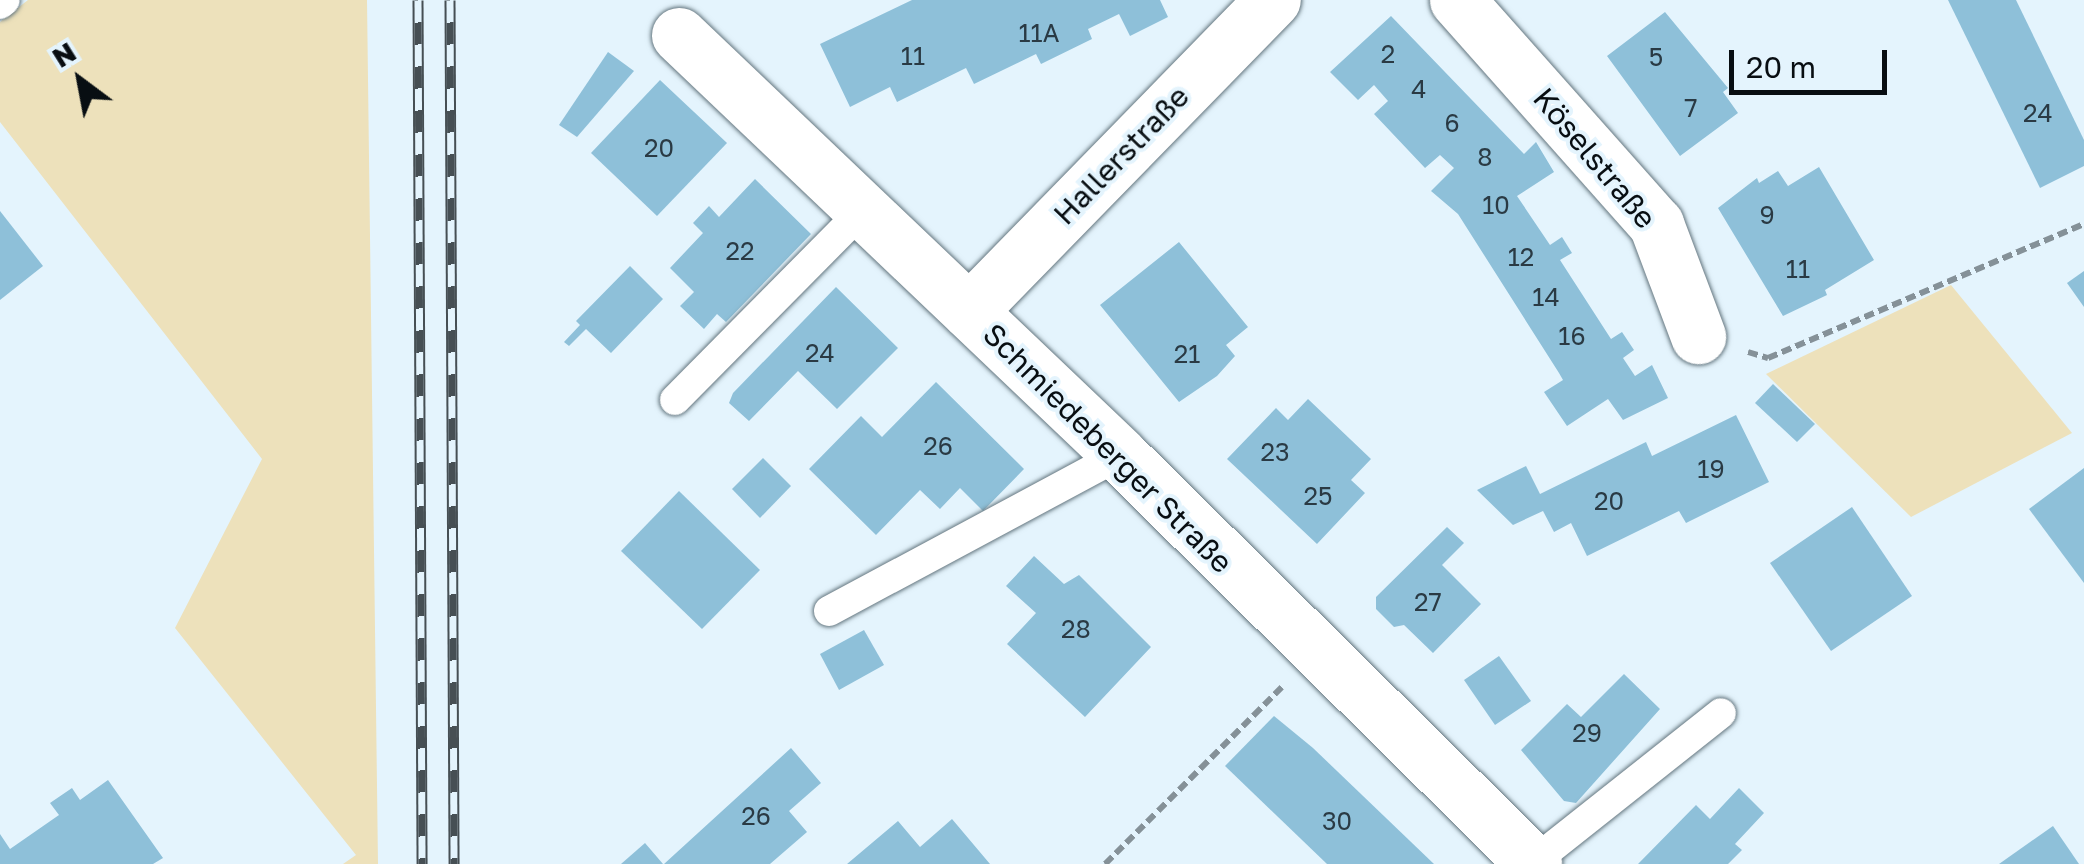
<!DOCTYPE html>
<html>
<head>
<meta charset="utf-8">
<style>
  body { margin:0 }
  #map { position:relative; width:2084px; height:864px; overflow:hidden; background:#e4f4fd; font-family:"Golos Text",sans-serif }
  div>[style] { position:absolute }
  [style*='--x'] { left:calc(var(--x)*1px); top:calc(var(--y)*1px); width:calc(var(--w)*1px); rotate:calc(var(--a)*1deg) }
  .green>* { inset:0; background:#ede1bb }
  .building>* { inset:0; background:#8ec0d9 }
  .path>* { height:6px; margin-top:-3px; transform-origin:0; background:repeating-linear-gradient(90deg,#859198 0 10px,transparent 0 15px) }
  .roads { filter:drop-shadow(0 0 2px #64767f) drop-shadow(0 0 2px #64767f) }
  .service>* { height:30px; margin:-15px; padding:0 15px; transform-origin:15px; border-radius:15px; background:#fff }
  .minor>* { height:55px; margin:-27.5px; padding:0 27.5px; transform-origin:27.5px; border-radius:27.5px; background:#fff }
  .rail>* { height:11px; margin-top:-5.5px; transform-origin:0; background:repeating-linear-gradient(90deg,#e4f4fd 0 22px,#464f54 0 44px); box-sizing:border-box; border-block:2px solid #464f54 }
  span { translate:-50% -50%; white-space:nowrap; text-align:center; line-height:1.15; -webkit-text-stroke:8px #e4f4fd; paint-order:stroke }
  .number-label { font-size:25px; color:#2a3a44 }
  .number-label span { -webkit-text-stroke-width:0 }
  .street-label { font-size:30px; color:#080e12 }
  .north { position:absolute; left:30px; top:30px; width:100px; height:100px; -webkit-text-stroke:8px #e4f4fd; paint-order:stroke; rotate:328deg; font-size:28px; font-weight:700; line-height:40px; text-align:center; color:#080e12 }
  .north::after { content:''; display:block; margin:auto; width:35px; height:45px; background:#080e12; clip-path:polygon(50% 0,100% 100%,50% 72%,0 100%) }
  .scale { position:absolute; left:1729px; top:50px; width:158px; height:45px; box-sizing:border-box; border:5px solid #080e12; border-top:0; padding-left:12px; font-size:30px; line-height:35px; white-space:nowrap; color:#080e12; -webkit-text-stroke:8px #e4f4fd; paint-order:stroke }
</style>
</head>
<body>
<div id="map">
  <div class="green">
    <i style="clip-path:polygon(28px 0,367px 0,378px 864px,343px 864px,356px 855px,175px 628px,262px 459px,0 122px,0 22px)"></i>
    <i style="clip-path:polygon(1951px 285px,2072px 433px,1911px 517px,1766px 374px)"></i>
  </div>
  <div class="building">
    <i style="clip-path:polygon(912px 0,1160px 0,1168px 17px,1130px 36px,1119px 14px,1088px 29px,1092px 39px,1041px 64px,1036px 54px,974px 84px,966px 68px,897px 102px,890px 87px,850px 107px,820px 44px)"></i>
    <i style="clip-path:polygon(1948px 0,2016px 0,2084px 140px,2084px 166px,2040px 188px)"></i>
    <i style="clip-path:polygon(1665px 12px,1728px 88px,1723px 92px,1738px 113px,1680px 156px,1607px 56px)"></i>
    <i style="clip-path:polygon(1391px 16px,1524px 154px,1536px 142px,1554px 172px,1517px 196px,1550px 245px,1562px 237px,1572px 253px,1560px 260px,1611px 339px,1622px 332px,1634px 350px,1623px 358px,1635px 376px,1652px 365px,1668px 398px,1623px 420px,1608px 399px,1567px 426px,1544px 392px,1563px 380px,1559px 373px,1458px 214px,1431px 191px,1454px 168px,1440px 155px,1425px 168px,1374px 114px,1388px 101px,1374px 85px,1358px 100px,1330px 72px)"></i>
    <i style="clip-path:polygon(608px 52px,634px 71px,577px 137px,559px 125px)"></i>
    <i style="clip-path:polygon(660px 80px,727px 143px,657px 216px,591px 153px)"></i>
    <i style="clip-path:polygon(1819px 167px,1874px 260px,1825px 290px,1827px 295px,1783px 316px,1718px 208px,1757px 178px,1759px 183px,1778px 171px,1788px 186px)"></i>
    <i style="clip-path:polygon(755px 179px,811px 234px,726px 322px,717px 314px,704px 329px,680px 306px,694px 292px,670px 268px,703px 233px,693px 223px,709px 206px,719px 217px)"></i>
    <i style="clip-path:polygon(0 211px,43px 266px,0 300px)"></i>
    <i style="clip-path:polygon(1179px 242px,1248px 327px,1226px 345px,1235px 356px,1217px 376px,1179px 402px,1100px 305px)"></i>
    <i style="clip-path:polygon(630px 266px,663px 299px,611px 353px,586px 329px,569px 346px,564px 342px,580px 325px,576px 321px)"></i>
    <i style="clip-path:polygon(2084px 271px,2084px 307px,2067px 283px)"></i>
    <i style="clip-path:polygon(836px 287px,898px 348px,837px 409px,798px 371px,749px 421px,729px 403px,733px 393px)"></i>
    <i style="clip-path:polygon(936px 382px,1024px 469px,983px 511px,960px 488px,940px 509px,920px 490px,876px 535px,809px 469px,861px 416px,882px 437px)"></i>
    <i style="clip-path:polygon(1773px 384px,1815px 424px,1797px 442px,1755px 403px)"></i>
    <i style="clip-path:polygon(1308px 399px,1371px 459px,1351px 480px,1365px 493px,1317px 544px,1227px 459px,1276px 408px,1288px 420px)"></i>
    <i style="clip-path:polygon(1736px 415px,1769px 482px,1686px 523px,1679px 511px,1587px 556px,1571px 523px,1554px 532px,1543px 511px,1513px 525px,1477px 490px,1526px 466px,1540px 494px,1646px 442px,1652px 456px)"></i>
    <i style="clip-path:polygon(763px 458px,791px 486px,760px 518px,732px 489px)"></i>
    <i style="clip-path:polygon(2084px 468px,2084px 583px,2029px 509px)"></i>
    <i style="clip-path:polygon(679px 491px,760px 570px,702px 629px,621px 551px)"></i>
    <i style="clip-path:polygon(1852px 507px,1912px 596px,1831px 651px,1770px 563px)"></i>
    <i style="clip-path:polygon(1447px 527px,1464px 543px,1442px 565px,1481px 604px,1433px 653px,1404px 625px,1394px 627px,1376px 609px,1376px 597px)"></i>
    <i style="clip-path:polygon(1034px 556px,1064px 584px,1079px 575px,1151px 647px,1085px 717px,1007px 644px,1036px 613px,1006px 586px)"></i>
    <i style="clip-path:polygon(864px 630px,884px 665px,839px 690px,820px 654px)"></i>
    <i style="clip-path:polygon(1499px 656px,1531px 701px,1495px 725px,1464px 680px)"></i>
    <i style="clip-path:polygon(1624px 674px,1660px 709px,1576px 803px,1564px 801px,1521px 750px,1567px 704px,1581px 717px)"></i>
    <i style="clip-path:polygon(1274px 716px,1313px 748px,1434px 864px,1327px 864px,1225px 766px)"></i>
    <i style="clip-path:polygon(791px 748px,821px 783px,789px 811px,807px 832px,770px 864px,664px 864px)"></i>
    <i style="clip-path:polygon(108px 780px,163px 858px,153px 864px,0 864px,0 834px,10px 849px,59px 815px,50px 803px,72px 788px,80px 800px)"></i>
    <i style="clip-path:polygon(1739px 788px,1764px 813px,1735px 844px,1742px 850px,1728px 864px,1638px 864px,1696px 805px,1710px 819px)"></i>
    <i style="clip-path:polygon(952px 819px,990px 864px,847px 864px,898px 821px,920px 847px)"></i>
    <i style="clip-path:polygon(2053px 826px,2079px 864px,1999px 864px)"></i>
    <i style="clip-path:polygon(645px 843px,663px 864px,621px 864px)"></i>
  </div>
  <div class="path">
    <i style="--x:1748;--y:352;--w:21;--a:17"></i>
    <i style="--x:1768;--y:358;--w:343;--a:-23"></i>
    <i style="--x:1105;--y:864;--w:250;--a:-45"></i>
  </div>
  <div class="roads">
    <div class="service">
      <i style="--x:0;--y:4;--w:6;--a:-39"></i>
      <i style="--x:675;--y:400;--w:269;--a:-45.3"></i>
      <i style="--x:829;--y:611;--w:330;--a:-28.2"></i>
      <i style="--x:1532;--y:863;--w:241;--a:-38.4"></i>
    </div>
    <div class="minor">
      <i style="--x:1457;--y:0;--w:300;--a:48.4"></i>
      <i style="--x:1656;--y:224;--w:120;--a:69.4"></i>
      <i style="--x:679;--y:35;--w:609;--a:43.6"></i>
      <i style="--x:1120;--y:455;--w:582;--a:44.65"></i>
      <i style="--x:969;--y:311;--w:435;--a:-45.7"></i>
    </div>
  </div>
  <div class="rail">
    <i style="--x:418;--y:0;--w:864;--a:89.73"></i>
    <i style="--x:450;--y:0;--w:864;--a:89.73"></i>
  </div>
  <div class="number-label">
    <span style="left:1039px;top:33px">11A</span>
    <span style="left:1388px;top:54px">2</span>
    <span style="left:913px;top:56px">11</span>
    <span style="left:1656px;top:57px">5</span>
    <span style="left:1419px;top:89px">4</span>
    <span style="left:1691px;top:108px">7</span>
    <span style="left:2038px;top:113px">24</span>
    <span style="left:1452px;top:123px">6</span>
    <span style="left:659px;top:148px">20</span>
    <span style="left:1485px;top:157px">8</span>
    <span style="left:1496px;top:205px">10</span>
    <span style="left:1767px;top:215px">9</span>
    <span style="left:740px;top:251px">22</span>
    <span style="left:1521px;top:257px">12</span>
    <span style="left:1798px;top:269px">11</span>
    <span style="left:1546px;top:297px">14</span>
    <span style="left:1572px;top:336px">16</span>
    <span style="left:820px;top:353px">24</span>
    <span style="left:1187px;top:354px">21</span>
    <span style="left:938px;top:446px">26</span>
    <span style="left:1275px;top:452px">23</span>
    <span style="left:1711px;top:469px">19</span>
    <span style="left:1318px;top:496px">25</span>
    <span style="left:1609px;top:501px">20</span>
    <span style="left:1428px;top:602px">27</span>
    <span style="left:1076px;top:629px">28</span>
    <span style="left:1587px;top:733px">29</span>
    <span style="left:756px;top:816px">26</span>
    <span style="left:1337px;top:821px">30</span>
  </div>
  <div class="street-label">
    <span style="left:1121px;top:155px;rotate:-46deg">Hallerstraße</span>
    <span style="left:1595px;top:158px;rotate:50deg">Köselstraße</span>
    <span style="left:1108px;top:448px;rotate:45deg">Schmiedeberger Straße</span>
  </div>
  <div class="north">N</div>
  <div class="scale">20 m</div>
</div>
</body>
</html>
